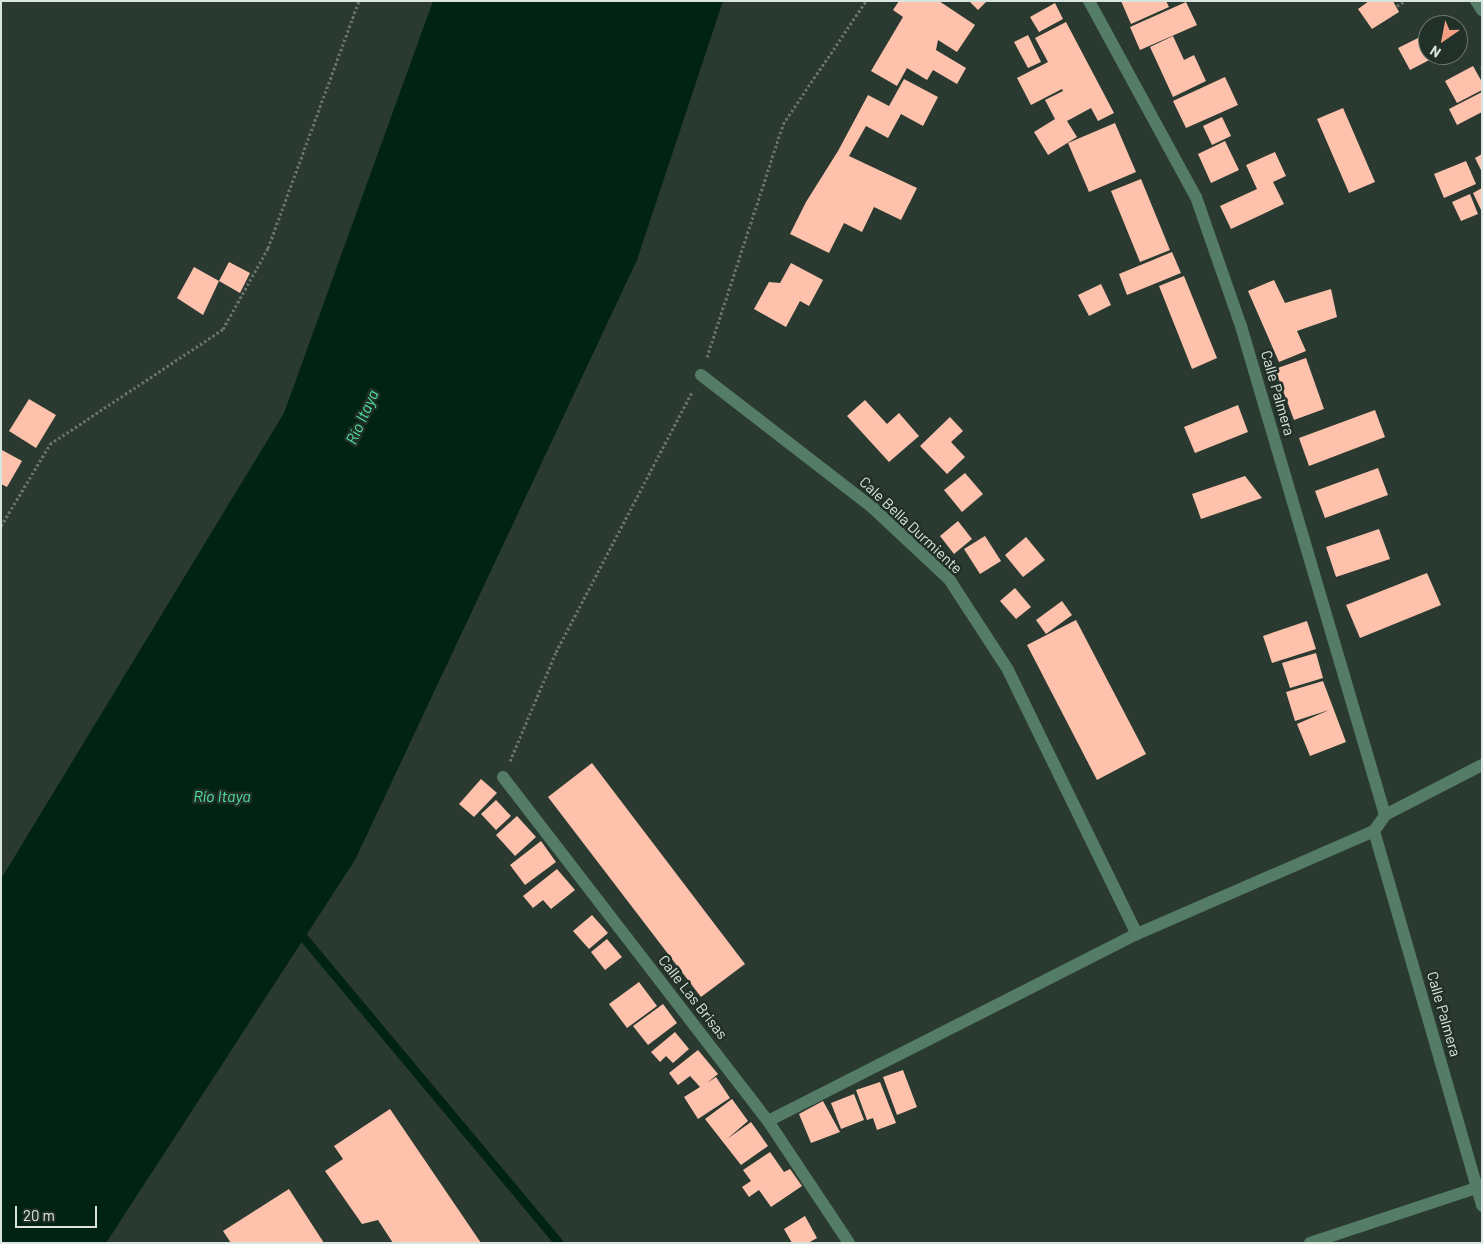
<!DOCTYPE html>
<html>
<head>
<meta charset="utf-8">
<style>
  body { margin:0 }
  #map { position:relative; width:1483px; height:1244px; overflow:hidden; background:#2b3a31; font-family:Barlow,sans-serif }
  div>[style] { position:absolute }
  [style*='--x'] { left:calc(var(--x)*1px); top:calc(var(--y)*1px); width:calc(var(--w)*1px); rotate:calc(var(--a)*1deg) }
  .water>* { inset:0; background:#002313 }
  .stream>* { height:9px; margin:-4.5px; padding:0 4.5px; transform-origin:4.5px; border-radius:4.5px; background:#002313 }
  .building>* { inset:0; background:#fec1ac }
  .path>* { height:3px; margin-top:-1.5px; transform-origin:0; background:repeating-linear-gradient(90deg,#67746c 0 2.5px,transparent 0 5px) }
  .minor>* { height:12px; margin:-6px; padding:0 6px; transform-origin:6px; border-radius:6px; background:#547c66 }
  span { translate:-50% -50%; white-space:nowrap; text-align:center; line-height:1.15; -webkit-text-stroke:5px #213028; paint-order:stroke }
  .street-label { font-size:15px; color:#dbe5df }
  .water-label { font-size:16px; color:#50e29f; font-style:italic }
  .frame { position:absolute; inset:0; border:2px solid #dbe5df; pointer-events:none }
  .north { position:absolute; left:1418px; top:15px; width:50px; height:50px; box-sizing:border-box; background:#213028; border:1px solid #6b7871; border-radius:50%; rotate:213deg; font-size:14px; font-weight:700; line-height:20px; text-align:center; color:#dbe5df }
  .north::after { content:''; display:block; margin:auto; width:18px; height:22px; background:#f39f83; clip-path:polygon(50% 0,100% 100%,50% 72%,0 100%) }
  .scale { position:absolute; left:15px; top:1206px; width:82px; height:22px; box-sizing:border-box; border:2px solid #dbe5df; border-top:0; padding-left:6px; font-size:15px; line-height:18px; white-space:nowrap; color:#dbe5df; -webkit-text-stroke:4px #213028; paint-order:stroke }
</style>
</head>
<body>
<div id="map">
  <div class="water">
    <i style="clip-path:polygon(433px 1px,723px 1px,637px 260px,355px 860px,106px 1243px,1px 1243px,1px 879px,284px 413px)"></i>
  </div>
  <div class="stream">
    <i style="--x:298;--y:931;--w:407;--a:50.1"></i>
  </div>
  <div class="building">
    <i style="clip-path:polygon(899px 1px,939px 1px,975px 25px,957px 52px,938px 40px,936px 50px,966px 68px,957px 84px,933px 70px,927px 80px,907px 68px,897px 86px,871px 71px,903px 17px,893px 10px)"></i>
    <i style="clip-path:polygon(969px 1px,987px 1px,978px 10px)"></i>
    <i style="clip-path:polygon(1121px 1px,1166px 1px,1169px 7px,1131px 24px)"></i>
    <i style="clip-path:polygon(1369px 1px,1393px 1px,1399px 12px,1372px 29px,1358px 9px)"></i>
    <i style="clip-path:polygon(1186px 2px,1197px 25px,1140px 50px,1130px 27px)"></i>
    <i style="clip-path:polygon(1055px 3px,1063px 19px,1039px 32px,1030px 17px)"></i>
    <i style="clip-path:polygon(1066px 22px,1114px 113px,1098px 121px,1091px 108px,1067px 121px,1077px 137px,1048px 155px,1034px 132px,1055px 119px,1045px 100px,1063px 91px,1062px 89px,1031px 105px,1017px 78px,1048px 62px,1035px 38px)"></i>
    <i style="clip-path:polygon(1428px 33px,1428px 55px,1439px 55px,1410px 70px,1398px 48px)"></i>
    <i style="clip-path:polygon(1028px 35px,1041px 62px,1028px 68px,1014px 42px)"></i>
    <i style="clip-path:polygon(1173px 36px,1184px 60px,1194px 55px,1206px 81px,1173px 97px,1150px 47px)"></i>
    <i style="clip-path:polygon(1473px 66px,1482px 82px,1482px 90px,1457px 103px,1445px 81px)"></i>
    <i style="clip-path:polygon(1225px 77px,1238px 105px,1186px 128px,1173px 101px)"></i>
    <i style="clip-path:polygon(904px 79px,938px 97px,923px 126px,901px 114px,888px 138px,866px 126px,849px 156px,917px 188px,901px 220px,874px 207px,862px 232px,844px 223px,829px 253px,790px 234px,806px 202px,838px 151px,868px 95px,889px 106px)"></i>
    <i style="clip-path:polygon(1482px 92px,1482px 112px,1457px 125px,1449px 109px)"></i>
    <i style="clip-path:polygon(1343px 108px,1375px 182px,1349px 193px,1317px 119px)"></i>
    <i style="clip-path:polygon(1222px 117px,1231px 136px,1212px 145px,1203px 126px)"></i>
    <i style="clip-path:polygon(1115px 123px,1136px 172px,1089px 192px,1068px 143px)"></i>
    <i style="clip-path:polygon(1225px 141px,1239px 170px,1211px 183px,1198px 154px)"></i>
    <i style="clip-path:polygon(1275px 152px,1286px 176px,1273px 182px,1284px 204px,1231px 229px,1220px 206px,1257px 189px,1246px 165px)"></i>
    <i style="clip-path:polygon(1482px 154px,1482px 172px,1475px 158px)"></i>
    <i style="clip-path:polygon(1466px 161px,1476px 184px,1444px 198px,1434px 174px)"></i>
    <i style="clip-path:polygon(1141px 179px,1170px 250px,1140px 262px,1111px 191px)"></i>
    <i style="clip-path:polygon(1482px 188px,1482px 212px,1473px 193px)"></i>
    <i style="clip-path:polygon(1470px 194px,1478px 214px,1461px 221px,1452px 202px)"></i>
    <i style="clip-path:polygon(1172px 252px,1181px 273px,1127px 295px,1119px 274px)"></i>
    <i style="clip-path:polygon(229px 262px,250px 273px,240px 293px,219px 281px)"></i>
    <i style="clip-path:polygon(791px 263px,823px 280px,809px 306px,800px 301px,786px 327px,754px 309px,769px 282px,780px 283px)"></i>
    <i style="clip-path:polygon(194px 267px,219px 281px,203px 315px,177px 298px)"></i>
    <i style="clip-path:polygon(1184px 276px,1217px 358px,1192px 369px,1159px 286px)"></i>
    <i style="clip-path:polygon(1274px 280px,1285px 303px,1331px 289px,1337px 317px,1297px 331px,1306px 351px,1279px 362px,1248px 291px)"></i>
    <i style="clip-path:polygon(1101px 284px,1111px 305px,1089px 316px,1078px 295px)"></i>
    <i style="clip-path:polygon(1306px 358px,1324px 409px,1294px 420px,1275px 369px)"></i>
    <i style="clip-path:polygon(29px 399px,56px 415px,36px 448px,9px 431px)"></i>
    <i style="clip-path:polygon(865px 400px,887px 424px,899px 413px,919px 436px,889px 462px,847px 416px)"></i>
    <i style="clip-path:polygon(1238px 405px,1248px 432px,1195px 453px,1184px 427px)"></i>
    <i style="clip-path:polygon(1375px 410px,1385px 437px,1309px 466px,1299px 438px)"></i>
    <i style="clip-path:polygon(950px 417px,963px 431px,951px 442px,965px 457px,947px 474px,920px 446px)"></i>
    <i style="clip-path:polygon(2px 450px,22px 461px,7px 487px,1px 484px)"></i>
    <i style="clip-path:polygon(1378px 468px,1388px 495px,1325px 518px,1315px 491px)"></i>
    <i style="clip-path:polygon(965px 473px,983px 494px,962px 512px,944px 490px)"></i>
    <i style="clip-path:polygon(1245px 476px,1262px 498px,1201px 519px,1192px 494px)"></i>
    <i style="clip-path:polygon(958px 521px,972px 539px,954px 554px,940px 536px)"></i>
    <i style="clip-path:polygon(1379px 529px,1390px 559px,1336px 577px,1326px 547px)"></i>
    <i style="clip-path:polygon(985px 536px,1001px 561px,980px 574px,964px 549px)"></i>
    <i style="clip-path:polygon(1026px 537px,1045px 560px,1023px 577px,1005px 555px)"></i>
    <i style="clip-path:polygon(1427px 573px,1441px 605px,1360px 638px,1346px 605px)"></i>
    <i style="clip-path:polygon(1015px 588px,1031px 607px,1016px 619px,1000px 601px)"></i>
    <i style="clip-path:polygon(1062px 601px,1072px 615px,1046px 634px,1036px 620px)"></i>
    <i style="clip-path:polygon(1076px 620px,1146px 754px,1097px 780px,1027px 645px)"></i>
    <i style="clip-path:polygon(1307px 621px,1316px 649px,1272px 663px,1263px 636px)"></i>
    <i style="clip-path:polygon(1316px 653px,1323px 678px,1290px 688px,1282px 663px)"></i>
    <i style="clip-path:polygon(1323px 681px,1346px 742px,1310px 756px,1297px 724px,1329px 710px,1295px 721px,1286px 692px)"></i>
    <i style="clip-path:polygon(592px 763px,745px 964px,701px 997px,548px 797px)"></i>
    <i style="clip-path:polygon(481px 779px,497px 793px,474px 817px,459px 804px)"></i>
    <i style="clip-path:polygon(496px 800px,511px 816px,496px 830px,481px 814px)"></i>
    <i style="clip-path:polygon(517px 816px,536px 837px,515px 856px,496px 835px)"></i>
    <i style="clip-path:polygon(541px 841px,556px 862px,525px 885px,510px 865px)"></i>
    <i style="clip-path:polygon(557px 869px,575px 890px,551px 909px,543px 900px,533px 908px,523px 896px)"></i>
    <i style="clip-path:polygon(592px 915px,608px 933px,589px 949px,573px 931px)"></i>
    <i style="clip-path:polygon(607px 939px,622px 957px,605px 970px,591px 952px)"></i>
    <i style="clip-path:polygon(639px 982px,657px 1006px,627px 1028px,609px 1004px)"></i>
    <i style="clip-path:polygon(663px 1004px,677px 1023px,648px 1045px,633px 1026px)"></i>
    <i style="clip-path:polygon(675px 1032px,689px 1049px,673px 1063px,666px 1056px,660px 1062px,651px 1052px)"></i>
    <i style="clip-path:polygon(698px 1050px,718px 1074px,707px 1083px,716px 1077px,730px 1098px,698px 1119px,684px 1097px,700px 1087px,690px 1076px,678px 1085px,669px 1073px)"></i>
    <i style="clip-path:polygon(903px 1070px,917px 1107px,897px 1115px,883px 1077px)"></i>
    <i style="clip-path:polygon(880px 1082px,896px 1123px,877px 1130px,873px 1118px,867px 1120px,856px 1090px)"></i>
    <i style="clip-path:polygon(854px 1094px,864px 1120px,841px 1129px,831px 1103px)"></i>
    <i style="clip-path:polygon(732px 1099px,748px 1121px,727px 1139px,751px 1122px,768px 1146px,741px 1165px,705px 1119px)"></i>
    <i style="clip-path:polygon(823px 1101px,840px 1132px,811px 1143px,799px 1114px)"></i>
    <i style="clip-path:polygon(390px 1109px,481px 1243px,393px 1243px,378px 1220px,362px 1224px,325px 1171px,343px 1159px,334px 1146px)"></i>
    <i style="clip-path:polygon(770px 1152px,784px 1172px,790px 1169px,802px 1186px,771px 1207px,759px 1190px,749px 1197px,742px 1187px,751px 1181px,743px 1170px)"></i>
    <i style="clip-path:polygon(289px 1189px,324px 1243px,231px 1243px,223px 1231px)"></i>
    <i style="clip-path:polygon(805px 1216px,817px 1238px,808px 1243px,792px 1243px,784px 1229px)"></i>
  </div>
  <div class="path">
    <i style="--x:1397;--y:6;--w:9;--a:-32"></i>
    <i style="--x:1481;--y:68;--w:1;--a:-45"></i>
    <i style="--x:707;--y:357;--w:245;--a:-71.9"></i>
    <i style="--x:783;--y:124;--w:148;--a:-56"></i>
    <i style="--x:1;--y:526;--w:96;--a:-59.1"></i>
    <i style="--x:50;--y:444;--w:208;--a:-33.6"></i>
    <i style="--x:223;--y:329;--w:93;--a:-60.9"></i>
    <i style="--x:268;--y:248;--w:263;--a:-69.8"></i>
    <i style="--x:510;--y:761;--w:118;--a:-67.1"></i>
    <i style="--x:556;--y:652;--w:293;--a:-62.4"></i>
  </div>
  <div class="minor">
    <i style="--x:1089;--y:1;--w:223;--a:61.4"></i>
    <i style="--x:1196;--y:197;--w:137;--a:70.8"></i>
    <i style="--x:1241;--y:326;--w:510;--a:73.59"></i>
    <i style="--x:1476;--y:1;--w:11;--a:56"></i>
    <i style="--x:701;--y:375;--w:217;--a:37.7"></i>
    <i style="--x:873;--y:508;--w:104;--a:43.1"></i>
    <i style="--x:949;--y:579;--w:108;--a:57"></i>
    <i style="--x:1008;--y:670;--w:294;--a:64"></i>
    <i style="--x:503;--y:777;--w:434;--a:52.4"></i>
    <i style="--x:768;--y:1121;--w:146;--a:56.4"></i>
    <i style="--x:1374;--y:831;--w:390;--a:73.9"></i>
    <i style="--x:768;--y:1121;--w:414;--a:-26.9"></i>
    <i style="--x:1137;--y:934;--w:258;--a:-23.5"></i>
    <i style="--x:1374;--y:831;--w:19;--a:-55"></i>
    <i style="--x:1385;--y:815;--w:109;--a:-27.3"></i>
    <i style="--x:1310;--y:1243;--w:181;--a:-18.3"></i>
  </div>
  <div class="street-label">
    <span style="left:1278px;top:393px;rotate:74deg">Calle Palmera</span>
    <span style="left:911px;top:525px;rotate:43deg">Cale Bella Durmiente</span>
    <span style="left:693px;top:997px;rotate:52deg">Calle Las Brisas</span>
    <span style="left:1444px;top:1014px;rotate:74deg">Calle Palmera</span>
  </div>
  <div class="water-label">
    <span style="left:362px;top:417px;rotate:-66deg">Río Itaya</span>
    <span style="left:222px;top:796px">Río Itaya</span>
  </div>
  <div class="frame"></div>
  <div class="north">N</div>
  <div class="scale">20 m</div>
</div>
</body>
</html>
